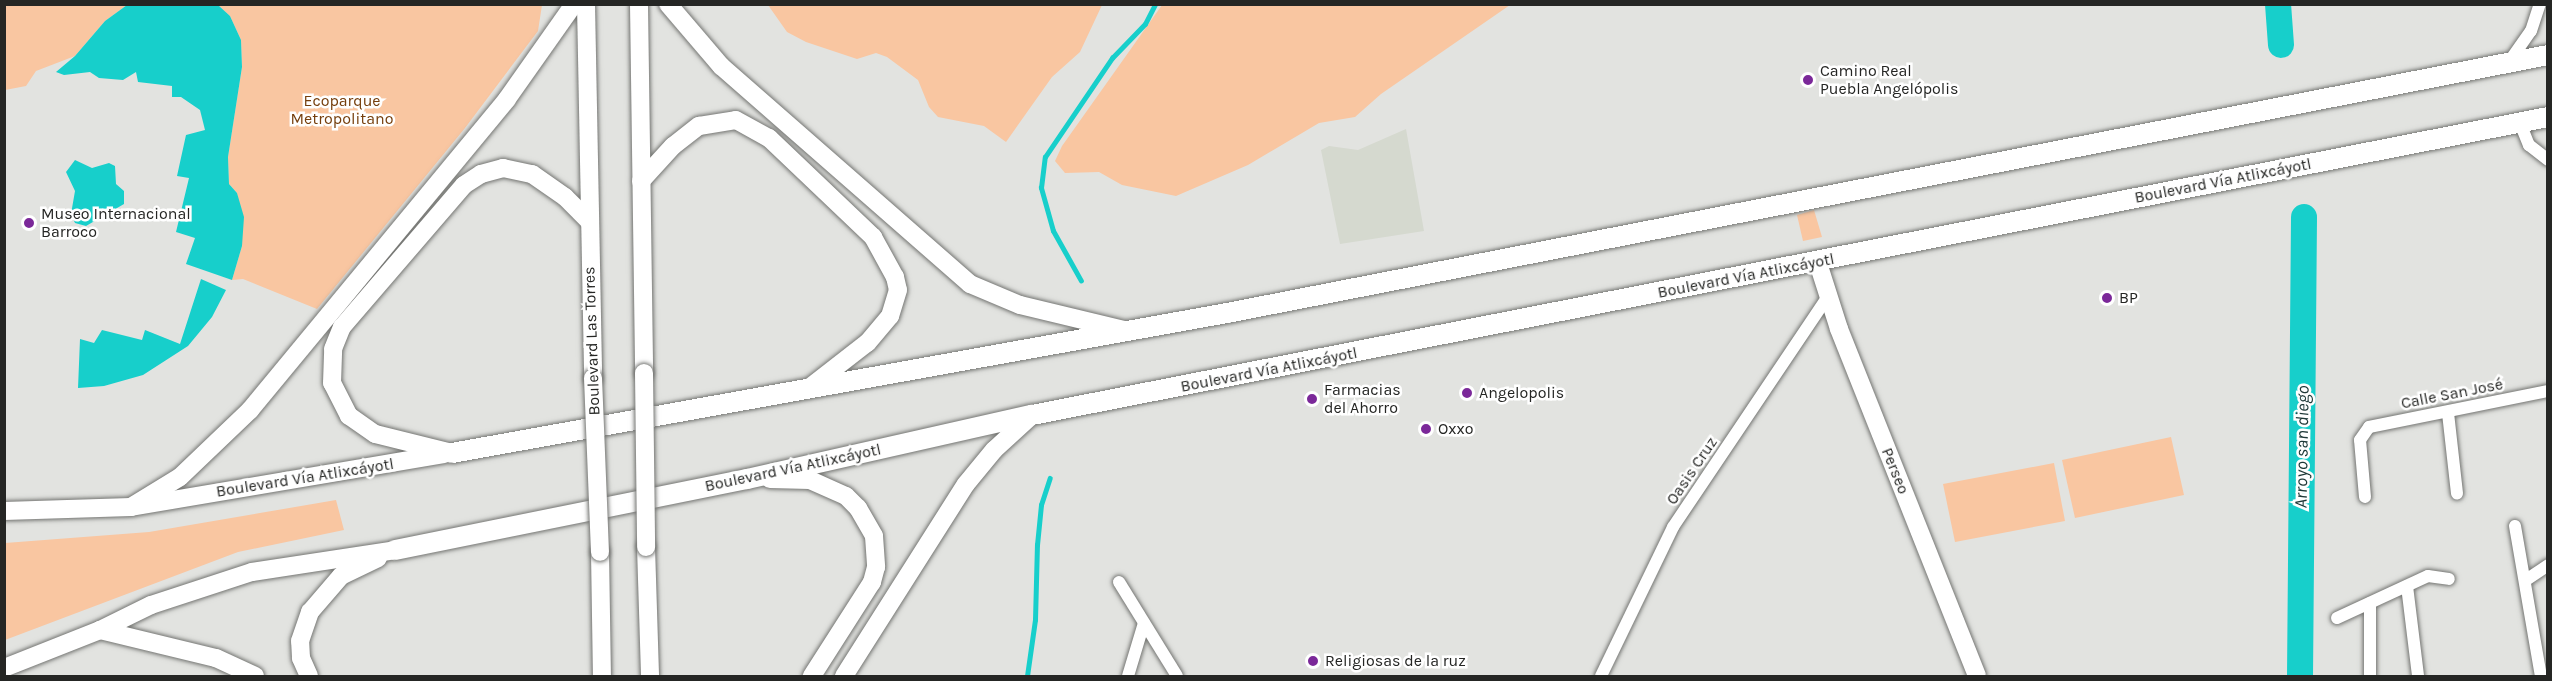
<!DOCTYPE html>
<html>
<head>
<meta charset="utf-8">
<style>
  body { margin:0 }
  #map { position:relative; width:2552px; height:681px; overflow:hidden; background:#e2e3e0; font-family:Karla,sans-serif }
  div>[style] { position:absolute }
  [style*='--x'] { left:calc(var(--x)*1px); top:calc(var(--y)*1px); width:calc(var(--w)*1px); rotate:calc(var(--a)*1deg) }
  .built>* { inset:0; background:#d5d9cf }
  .green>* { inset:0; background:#f9c6a1 }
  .water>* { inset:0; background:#17cfcb }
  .stream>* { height:4.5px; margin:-2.25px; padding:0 2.25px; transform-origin:2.25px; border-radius:2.25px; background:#17cfcb }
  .river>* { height:26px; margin:-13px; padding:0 13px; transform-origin:13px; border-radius:13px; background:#17cfcb }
  .roads { filter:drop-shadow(0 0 2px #747572) drop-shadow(0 0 2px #747572) }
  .street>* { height:12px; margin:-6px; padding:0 6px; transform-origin:6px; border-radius:6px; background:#fff }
  .secondary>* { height:18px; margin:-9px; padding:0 9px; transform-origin:9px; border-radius:9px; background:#fff }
  .primary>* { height:20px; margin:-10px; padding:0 10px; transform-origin:10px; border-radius:10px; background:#fff }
  .bridges { filter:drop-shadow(0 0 2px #747572) drop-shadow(0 0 2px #747572) }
  .secondary-bridge>* { height:18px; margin:-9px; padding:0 9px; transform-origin:9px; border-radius:9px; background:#fff }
  .dots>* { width:16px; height:16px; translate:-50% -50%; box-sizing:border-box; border:3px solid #fff; border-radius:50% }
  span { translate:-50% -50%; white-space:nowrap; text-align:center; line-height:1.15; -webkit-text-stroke:5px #fff; paint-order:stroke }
  .poi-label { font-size:16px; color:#252624 }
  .left { translate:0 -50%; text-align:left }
  .park-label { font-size:16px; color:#753e0c }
  .street-label { font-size:16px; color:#252624 }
  .water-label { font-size:18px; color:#1e3837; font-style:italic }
  .frame { position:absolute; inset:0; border:6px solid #252624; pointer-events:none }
</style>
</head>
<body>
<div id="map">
  <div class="built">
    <i style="clip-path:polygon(1406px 129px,1424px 231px,1340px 244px,1321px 150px,1329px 146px,1358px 150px)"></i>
  </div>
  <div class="green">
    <i style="clip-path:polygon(5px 5px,127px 5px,105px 21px,75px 56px,36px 71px,26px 86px,5px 90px)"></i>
    <i style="clip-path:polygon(218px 5px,542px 5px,538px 31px,465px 128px,317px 309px,243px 279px,232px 280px,242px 246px,237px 193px,229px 184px,228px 157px,242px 67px,241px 40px,230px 16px)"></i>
    <i style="clip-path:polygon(768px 5px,1102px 5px,1080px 52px,1052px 77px,1006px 142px,984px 126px,938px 117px,929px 107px,918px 80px,887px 57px,876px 53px,857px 59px,806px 42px,787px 32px)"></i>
    <i style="clip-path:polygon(1162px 5px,1162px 4px,1510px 5px,1381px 94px,1355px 117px,1319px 123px,1248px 165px,1176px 196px,1122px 185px,1099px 172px,1065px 173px,1055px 161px,1062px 146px)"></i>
    <i style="clip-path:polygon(1814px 210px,1822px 237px,1803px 241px,1797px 215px)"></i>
    <i style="clip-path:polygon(2171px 437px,2184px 495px,2075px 518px,2062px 460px)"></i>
    <i style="clip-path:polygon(2054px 463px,2065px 521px,1955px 542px,1943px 484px)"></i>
    <i style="clip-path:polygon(336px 500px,344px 530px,238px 552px,5px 640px,5px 543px,149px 532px)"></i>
  </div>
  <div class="water">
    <i style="clip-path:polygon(127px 5px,218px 5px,230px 16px,241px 40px,242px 67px,228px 157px,229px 184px,237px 193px,244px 217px,242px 246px,232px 280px,186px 264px,195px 238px,176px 232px,189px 178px,177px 176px,186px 135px,205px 130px,200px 110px,181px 97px,172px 97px,172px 86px,138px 82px,136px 72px,123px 80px,99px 78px,90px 72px,64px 75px,56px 72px,75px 56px,105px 21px)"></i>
    <i style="clip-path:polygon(75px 160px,92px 168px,109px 163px,115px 166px,116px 184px,124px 191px,124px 204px,86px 226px,75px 223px,71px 214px,75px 191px,66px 172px)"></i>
    <i style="clip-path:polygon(201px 279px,226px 290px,212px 317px,188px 346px,143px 375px,104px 386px,78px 388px,80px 339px,94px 343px,102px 330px,142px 340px,145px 330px,180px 344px)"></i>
  </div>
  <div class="stream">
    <i style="--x:1081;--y:281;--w:57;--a:-119.2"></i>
    <i style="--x:1053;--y:231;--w:45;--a:-105.6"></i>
    <i style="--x:1041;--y:188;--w:31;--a:-83"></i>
    <i style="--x:1045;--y:157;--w:120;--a:-55.9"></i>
    <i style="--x:1112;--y:58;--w:47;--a:-45.9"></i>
    <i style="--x:1145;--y:24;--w:22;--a:-63"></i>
    <i style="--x:1027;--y:676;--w:57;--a:-81.9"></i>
    <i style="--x:1035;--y:620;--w:75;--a:-88.5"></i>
    <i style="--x:1037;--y:545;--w:40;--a:-84.3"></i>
    <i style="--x:1041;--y:505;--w:28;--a:-72"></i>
  </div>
  <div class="river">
    <i style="--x:2278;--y:4;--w:41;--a:85.8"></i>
    <i style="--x:2300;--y:676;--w:459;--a:-89.5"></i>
  </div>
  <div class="roads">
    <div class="street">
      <i style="--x:2509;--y:62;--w:38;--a:-55"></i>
      <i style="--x:2531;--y:31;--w:28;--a:-72"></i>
      <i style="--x:2520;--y:123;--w:24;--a:68"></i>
      <i style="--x:2529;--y:145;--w:24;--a:38"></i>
      <i style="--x:2448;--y:413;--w:81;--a:83.6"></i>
      <i style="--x:2365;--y:497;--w:57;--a:-95"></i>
      <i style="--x:2360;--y:440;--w:16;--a:-55"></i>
      <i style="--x:2369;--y:427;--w:183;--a:-11.4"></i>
      <i style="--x:2515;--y:526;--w:152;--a:80.2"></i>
      <i style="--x:2526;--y:580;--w:27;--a:-34"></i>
      <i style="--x:1119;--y:582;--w:110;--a:58.3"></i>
      <i style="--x:2407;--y:586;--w:91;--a:83"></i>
      <i style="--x:2337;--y:618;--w:100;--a:-24.8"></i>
      <i style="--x:2428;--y:576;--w:21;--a:8"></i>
      <i style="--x:1128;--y:676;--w:55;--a:-73.2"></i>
      <i style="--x:1601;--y:676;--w:165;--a:-64.2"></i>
      <i style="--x:1673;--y:527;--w:280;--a:-56.1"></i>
      <i style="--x:2370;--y:676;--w:73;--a:-90"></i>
    </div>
    <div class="secondary">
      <i style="--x:586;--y:4;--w:374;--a:88.9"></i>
      <i style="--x:639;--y:4;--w:369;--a:89.2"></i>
      <i style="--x:668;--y:4;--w:82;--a:49.5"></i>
      <i style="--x:721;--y:66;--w:331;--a:41.2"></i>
      <i style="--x:970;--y:284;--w:54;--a:22.8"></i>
      <i style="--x:1020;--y:305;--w:107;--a:13.5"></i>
      <i style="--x:641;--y:181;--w:47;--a:-47.6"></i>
      <i style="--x:673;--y:146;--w:33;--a:-38"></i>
      <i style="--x:699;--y:126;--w:37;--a:-9"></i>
      <i style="--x:736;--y:120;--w:38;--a:29"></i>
      <i style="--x:769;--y:138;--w:144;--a:43.6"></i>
      <i style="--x:873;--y:237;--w:46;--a:61.2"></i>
      <i style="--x:895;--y:277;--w:13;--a:77"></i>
      <i style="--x:898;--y:290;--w:27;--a:107"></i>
      <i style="--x:890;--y:316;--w:35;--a:130"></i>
      <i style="--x:867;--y:343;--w:73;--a:142.2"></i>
      <i style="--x:1818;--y:263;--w:69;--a:72.3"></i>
      <i style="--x:1839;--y:329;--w:373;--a:68.3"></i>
      <i style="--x:452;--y:453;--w:79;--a:-166.1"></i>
      <i style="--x:375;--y:434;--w:32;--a:-145"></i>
      <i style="--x:349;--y:416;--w:37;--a:-117"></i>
      <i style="--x:332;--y:383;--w:34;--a:-88"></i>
      <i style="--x:333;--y:349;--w:24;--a:-68"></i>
      <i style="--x:342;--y:327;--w:187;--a:-49.3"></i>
      <i style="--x:464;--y:185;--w:20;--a:-33"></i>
      <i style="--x:481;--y:174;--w:23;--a:-15"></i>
      <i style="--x:503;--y:168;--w:30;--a:12"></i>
      <i style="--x:532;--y:174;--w:40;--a:34.9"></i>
      <i style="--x:565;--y:197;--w:33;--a:45"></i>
      <i style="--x:770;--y:479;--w:40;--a:1.4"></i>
      <i style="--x:810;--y:480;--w:39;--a:24"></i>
      <i style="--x:846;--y:496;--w:17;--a:45"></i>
      <i style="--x:858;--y:508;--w:32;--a:60"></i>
      <i style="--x:874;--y:536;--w:31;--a:86"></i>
      <i style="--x:876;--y:567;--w:16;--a:105"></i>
      <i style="--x:872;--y:582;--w:112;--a:122.6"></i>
      <i style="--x:131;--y:507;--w:57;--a:-31.5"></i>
      <i style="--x:180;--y:477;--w:97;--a:-43.7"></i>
      <i style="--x:250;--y:410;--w:403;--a:-50.4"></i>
      <i style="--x:507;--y:99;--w:116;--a:-54.8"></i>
      <i style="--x:4;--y:511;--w:127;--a:-1.8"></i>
      <i style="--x:131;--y:507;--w:317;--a:-9.6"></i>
      <i style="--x:646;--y:547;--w:129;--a:88.2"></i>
      <i style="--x:600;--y:552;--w:124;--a:89.1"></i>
      <i style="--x:100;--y:630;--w:119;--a:13.6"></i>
      <i style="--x:216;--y:658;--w:43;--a:24.8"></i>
      <i style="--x:4;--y:668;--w:103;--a:-21.6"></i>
      <i style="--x:100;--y:630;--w:57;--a:-26.1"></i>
      <i style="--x:151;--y:605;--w:106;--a:-18.1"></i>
      <i style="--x:252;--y:572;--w:145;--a:-8.7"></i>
      <i style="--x:309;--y:676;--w:20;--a:-114"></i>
      <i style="--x:301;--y:658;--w:17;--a:-93"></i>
      <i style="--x:300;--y:641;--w:31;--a:-71"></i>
      <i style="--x:310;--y:612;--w:48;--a:-49.3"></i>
      <i style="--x:341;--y:576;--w:41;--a:-25.9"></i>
      <i style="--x:844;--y:676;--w:227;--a:-57.6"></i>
      <i style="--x:966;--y:484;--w:44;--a:-50.5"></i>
      <i style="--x:994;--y:450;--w:52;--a:-42.6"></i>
    </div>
    <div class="primary">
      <i style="--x:452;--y:453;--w:788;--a:-10.24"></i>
      <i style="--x:1227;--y:313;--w:1346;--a:-11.05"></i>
      <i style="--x:395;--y:550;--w:359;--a:-11.4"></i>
      <i style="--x:747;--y:479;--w:292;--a:-12.7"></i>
      <i style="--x:1032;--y:415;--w:1545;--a:-11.12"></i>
    </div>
  </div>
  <div class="bridges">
    <div class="secondary-bridge">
      <i style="--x:644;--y:373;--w:174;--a:89.3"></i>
      <i style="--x:593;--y:378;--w:174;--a:87.7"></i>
    </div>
  </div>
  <div class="dots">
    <i style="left:1808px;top:80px;background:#7b2899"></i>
    <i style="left:29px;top:223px;background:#7b2899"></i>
    <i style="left:2107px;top:298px;background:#7b2899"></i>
    <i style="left:1467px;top:393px;background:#7b2899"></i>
    <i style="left:1312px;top:399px;background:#7b2899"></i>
    <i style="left:1426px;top:429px;background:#7b2899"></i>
    <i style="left:1313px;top:661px;background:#7b2899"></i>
  </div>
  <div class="poi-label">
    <span class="left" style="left:1820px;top:80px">Camino Real<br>Puebla Angelópolis</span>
    <span class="left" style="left:41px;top:223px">Museo Internacional<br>Barroco</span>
    <span class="left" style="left:2119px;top:298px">BP</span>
    <span class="left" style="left:1324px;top:399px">Farmacias<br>del Ahorro</span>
    <span class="left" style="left:1479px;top:393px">Angelopolis</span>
    <span class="left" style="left:1438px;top:429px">Oxxo</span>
    <span class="left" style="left:1325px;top:661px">Religiosas de la ruz</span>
  </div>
  <div class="park-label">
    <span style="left:342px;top:110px">Ecoparque<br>Metropolitano</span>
  </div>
  <div class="street-label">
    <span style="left:2223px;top:181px;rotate:-11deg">Boulevard Vía Atlixcáyotl</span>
    <span style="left:1746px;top:276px;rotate:-11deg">Boulevard Vía Atlixcáyotl</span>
    <span style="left:592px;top:341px;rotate:-92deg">Boulevard Las Torres</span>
    <span style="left:1269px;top:370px;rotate:-11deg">Boulevard Vía Atlixcáyotl</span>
    <span style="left:2452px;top:394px;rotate:-11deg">Calle San José</span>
    <span style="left:793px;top:468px;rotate:-12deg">Boulevard Vía Atlixcáyotl</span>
    <span style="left:1692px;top:471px;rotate:-56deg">Oasis Cruz</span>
    <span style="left:1895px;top:471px;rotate:68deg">Perseo</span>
    <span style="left:305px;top:478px;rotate:-9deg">Boulevard Vía Atlixcáyotl</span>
  </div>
  <div class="water-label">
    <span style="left:2302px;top:447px;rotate:-89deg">Arroyo san diego</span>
  </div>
  <div class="frame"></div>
</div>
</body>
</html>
